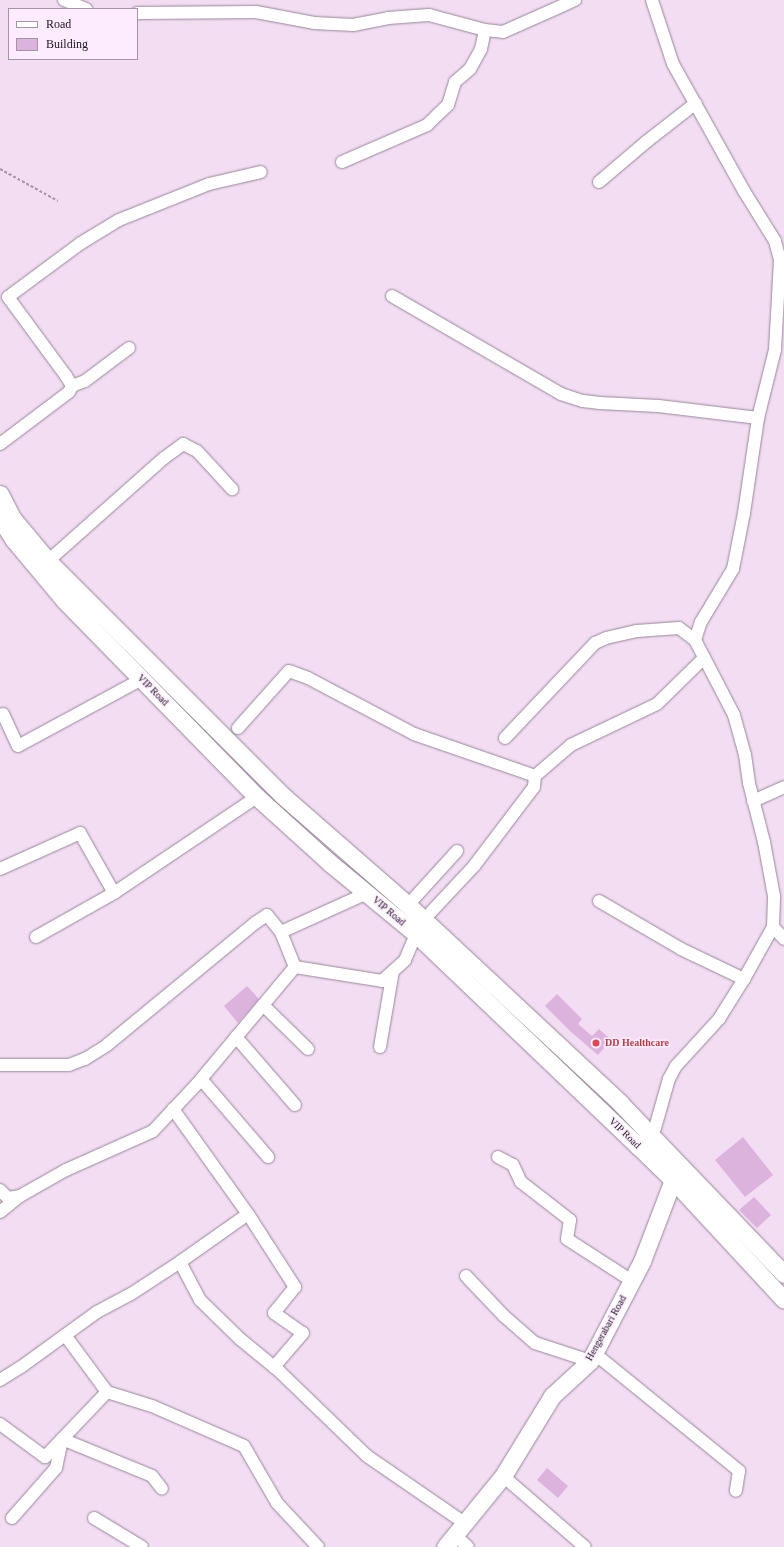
<!DOCTYPE html>
<html>
<head>
<meta charset="utf-8">
<style>
  body { margin:0 }
  #map { position:relative; width:784px; height:1547px; overflow:hidden; background:#f2ddf3; font-family:"Times New Roman",serif }
  div>[style] { position:absolute }
  [style*='--x'] { left:calc(var(--x)*1px); top:calc(var(--y)*1px); width:calc(var(--w)*1px); rotate:calc(var(--a)*1deg) }
  .building>* { inset:0; background:#dbb3dd }
  .path>* { height:2px; margin-top:-1px; transform-origin:0; background:repeating-linear-gradient(90deg,#a797a8 0 3px,transparent 0 5px) }
  .roads { filter:drop-shadow(0 0 1px #99869a) drop-shadow(0 0 1px #99869a) }
  .street>* { height:12px; margin:-6px; padding:0 6px; transform-origin:6px; border-radius:6px; background:#fff }
  .secondary>* { height:17px; margin:-8.5px; padding:0 8.5px; transform-origin:8.5px; border-radius:8.5px; background:#fff }
  .dots>* { width:11px; height:11px; translate:-50% -50%; box-sizing:border-box; border:2px solid #fdecfe; border-radius:50% }
  span { translate:-50% -50%; white-space:nowrap; text-align:center; line-height:1.15; -webkit-text-stroke:3px #fdecfe; paint-order:stroke }
  .street-label { font-size:10px; color:#1c151d }
  .health-label { font-size:10px; color:#be3a42; font-weight:700 }
  .left { translate:0 -50%; text-align:left }
  .legend { position:absolute; left:8px; top:8px; width:130px; height:52px; box-sizing:border-box; background:#fdecfe; border:1px solid #a396a4; margin:0; padding:5px 7px; list-style:none; font-size:12px; color:#1c151d }
  .legend li { display:flex; align-items:center; gap:8px; height:20px }
  .legend b { width:20px; border:1px solid #a396a4 }
</style>
</head>
<body>
<div id="map">
  <div class="building">
    <i style="clip-path:polygon(247px 986px,259px 999px,238px 1023px,224px 1006px)"></i>
    <i style="clip-path:polygon(557px 994px,582px 1019px,578px 1024px,592px 1036px,599px 1029px,611px 1040px,598px 1055px,570px 1031px,545px 1006px)"></i>
    <i style="clip-path:polygon(743px 1137px,773px 1175px,745px 1197px,715px 1160px)"></i>
    <i style="clip-path:polygon(754px 1197px,771px 1215px,757px 1228px,739px 1210px)"></i>
    <i style="clip-path:polygon(547px 1468px,568px 1486px,558px 1498px,537px 1480px)"></i>
  </div>
  <div class="path">
    <i style="--x:0;--y:169;--w:66;--a:28.9"></i>
  </div>
  <div class="roads">
    <div class="street">
      <i style="--x:64;--y:0;--w:24;--a:22"></i>
      <i style="--x:137;--y:13;--w:119;--a:-0.5"></i>
      <i style="--x:256;--y:12;--w:59;--a:10.7"></i>
      <i style="--x:314;--y:23;--w:39;--a:3"></i>
      <i style="--x:353;--y:25;--w:36;--a:-11"></i>
      <i style="--x:388;--y:18;--w:41;--a:-4.2"></i>
      <i style="--x:429;--y:15;--w:58;--a:15"></i>
      <i style="--x:485;--y:30;--w:18;--a:6"></i>
      <i style="--x:503;--y:32;--w:79;--a:-24"></i>
      <i style="--x:342;--y:162;--w:93;--a:-23.5"></i>
      <i style="--x:427;--y:125;--w:29;--a:-44"></i>
      <i style="--x:448;--y:105;--w:24;--a:-73"></i>
      <i style="--x:455;--y:82;--w:20;--a:-41"></i>
      <i style="--x:470;--y:69;--w:23;--a:-61"></i>
      <i style="--x:481;--y:49;--w:19;--a:-78"></i>
      <i style="--x:599;--y:182;--w:62;--a:-40.4"></i>
      <i style="--x:646;--y:142;--w:63;--a:-38"></i>
      <i style="--x:392;--y:296;--w:195;--a:30.1"></i>
      <i style="--x:561;--y:394;--w:23;--a:18"></i>
      <i style="--x:583;--y:401;--w:17;--a:7"></i>
      <i style="--x:600;--y:403;--w:58;--a:3"></i>
      <i style="--x:658;--y:406;--w:101;--a:6.8"></i>
      <i style="--x:72;--y:386;--w:14;--a:-21"></i>
      <i style="--x:85;--y:381;--w:55;--a:-36.9"></i>
      <i style="--x:0;--y:444;--w:86;--a:-37"></i>
      <i style="--x:69;--y:392;--w:7;--a:-63"></i>
      <i style="--x:72;--y:386;--w:12;--a:-121"></i>
      <i style="--x:66;--y:376;--w:98;--a:-126.3"></i>
      <i style="--x:8;--y:297;--w:91;--a:-36.5"></i>
      <i style="--x:81;--y:243;--w:44;--a:-31.2"></i>
      <i style="--x:119;--y:220;--w:97;--a:-21.8"></i>
      <i style="--x:209;--y:184;--w:53;--a:-13"></i>
      <i style="--x:48;--y:561;--w:155;--a:-41.6"></i>
      <i style="--x:164;--y:458;--w:24;--a:-36"></i>
      <i style="--x:183;--y:444;--w:16;--a:27"></i>
      <i style="--x:197;--y:451;--w:52;--a:47.4"></i>
      <i style="--x:3;--y:714;--w:35;--a:65"></i>
      <i style="--x:18;--y:746;--w:141;--a:-28.4"></i>
      <i style="--x:238;--y:728;--w:76;--a:-48.2"></i>
      <i style="--x:289;--y:671;--w:20;--a:20"></i>
      <i style="--x:308;--y:678;--w:120;--a:27.8"></i>
      <i style="--x:414;--y:734;--w:128;--a:19.1"></i>
      <i style="--x:505;--y:738;--w:131;--a:-46.5"></i>
      <i style="--x:595;--y:643;--w:12;--a:-24"></i>
      <i style="--x:606;--y:638;--w:32;--a:-13"></i>
      <i style="--x:637;--y:631;--w:42;--a:-4.1"></i>
      <i style="--x:679;--y:628;--w:20;--a:37"></i>
      <i style="--x:753;--y:801;--w:34;--a:-24"></i>
      <i style="--x:0;--y:869;--w:88;--a:-24.2"></i>
      <i style="--x:80;--y:833;--w:69;--a:60.5"></i>
      <i style="--x:114;--y:893;--w:172;--a:-33.9"></i>
      <i style="--x:599;--y:901;--w:95;--a:30.3"></i>
      <i style="--x:681;--y:949;--w:70;--a:25.5"></i>
      <i style="--x:408;--y:905;--w:73;--a:-47.8"></i>
      <i style="--x:431;--y:912;--w:63;--a:-46.9"></i>
      <i style="--x:474;--y:866;--w:99;--a:-52.8"></i>
      <i style="--x:534;--y:787;--w:11;--a:-85"></i>
      <i style="--x:535;--y:776;--w:48;--a:-40.7"></i>
      <i style="--x:571;--y:745;--w:95;--a:-25.5"></i>
      <i style="--x:657;--y:704;--w:66;--a:-44.4"></i>
      <i style="--x:773;--y:927;--w:16;--a:47"></i>
      <i style="--x:36;--y:937;--w:90;--a:-29.4"></i>
      <i style="--x:295;--y:967;--w:88;--a:9.1"></i>
      <i style="--x:382;--y:981;--w:31;--a:-42"></i>
      <i style="--x:405;--y:960;--w:28;--a:-67"></i>
      <i style="--x:263;--y:1005;--w:63;--a:44.4"></i>
      <i style="--x:236;--y:1037;--w:90;--a:49.1"></i>
      <i style="--x:380;--y:1047;--w:77;--a:-80.3"></i>
      <i style="--x:0;--y:1065;--w:69;--a:0"></i>
      <i style="--x:69;--y:1065;--w:17;--a:-21"></i>
      <i style="--x:85;--y:1059;--w:26;--a:-32"></i>
      <i style="--x:107;--y:1045;--w:192;--a:-39.5"></i>
      <i style="--x:255;--y:923;--w:14;--a:-34"></i>
      <i style="--x:267;--y:915;--w:22;--a:51"></i>
      <i style="--x:201;--y:1079;--w:103;--a:49.3"></i>
      <i style="--x:173;--y:1109;--w:129;--a:54.5"></i>
      <i style="--x:645;--y:1138;--w:14;--a:-45"></i>
      <i style="--x:655;--y:1128;--w:51;--a:-74.1"></i>
      <i style="--x:669;--y:1079;--w:15;--a:-62"></i>
      <i style="--x:676;--y:1066;--w:64;--a:-47.5"></i>
      <i style="--x:719;--y:1019;--w:47;--a:-58"></i>
      <i style="--x:744;--y:979;--w:60;--a:-60.9"></i>
      <i style="--x:773;--y:927;--w:31;--a:-88"></i>
      <i style="--x:774;--y:896;--w:55;--a:-100.5"></i>
      <i style="--x:764;--y:842;--w:61;--a:-104.3"></i>
      <i style="--x:749;--y:783;--w:28;--a:-98"></i>
      <i style="--x:745;--y:755;--w:41;--a:-105.4"></i>
      <i style="--x:734;--y:715;--w:85;--a:-117.5"></i>
      <i style="--x:695;--y:640;--w:19;--a:-72"></i>
      <i style="--x:701;--y:622;--w:62;--a:-58.9"></i>
      <i style="--x:733;--y:569;--w:57;--a:-78.9"></i>
      <i style="--x:744;--y:513;--w:96;--a:-81.6"></i>
      <i style="--x:758;--y:418;--w:70;--a:-76"></i>
      <i style="--x:775;--y:350;--w:90;--a:-86.8"></i>
      <i style="--x:780;--y:260;--w:20;--a:-105"></i>
      <i style="--x:775;--y:241;--w:59;--a:-121.8"></i>
      <i style="--x:744;--y:191;--w:145;--a:-119.2"></i>
      <i style="--x:673;--y:64;--w:67;--a:-108.2"></i>
      <i style="--x:498;--y:1157;--w:17;--a:28"></i>
      <i style="--x:513;--y:1165;--w:19;--a:65"></i>
      <i style="--x:521;--y:1182;--w:62;--a:37.8"></i>
      <i style="--x:570;--y:1220;--w:19;--a:99"></i>
      <i style="--x:567;--y:1239;--w:77;--a:32.9"></i>
      <i style="--x:0;--y:1190;--w:11;--a:45"></i>
      <i style="--x:8;--y:1198;--w:12;--a:-9"></i>
      <i style="--x:0;--y:1212;--w:26;--a:-39"></i>
      <i style="--x:20;--y:1196;--w:53;--a:-29.5"></i>
      <i style="--x:66;--y:1170;--w:95;--a:-24.1"></i>
      <i style="--x:153;--y:1131;--w:64;--a:-46.9"></i>
      <i style="--x:197;--y:1084;--w:153;--a:-50.1"></i>
      <i style="--x:295;--y:967;--w:38;--a:-112"></i>
      <i style="--x:281;--y:932;--w:94;--a:-24.4"></i>
      <i style="--x:180;--y:1262;--w:83;--a:-35.2"></i>
      <i style="--x:248;--y:1214;--w:87;--a:57.2"></i>
      <i style="--x:295;--y:1287;--w:33;--a:129"></i>
      <i style="--x:274;--y:1313;--w:35;--a:35"></i>
      <i style="--x:303;--y:1333;--w:45;--a:130.5"></i>
      <i style="--x:466;--y:1276;--w:55;--a:46.5"></i>
      <i style="--x:504;--y:1316;--w:41;--a:41.1"></i>
      <i style="--x:535;--y:1343;--w:58;--a:18.1"></i>
      <i style="--x:65;--y:1335;--w:71;--a:53.6"></i>
      <i style="--x:107;--y:1392;--w:47;--a:17.3"></i>
      <i style="--x:152;--y:1406;--w:100;--a:23.5"></i>
      <i style="--x:244;--y:1446;--w:66;--a:59.9"></i>
      <i style="--x:277;--y:1503;--w:60;--a:47"></i>
      <i style="--x:594;--y:1353;--w:187;--a:39.1"></i>
      <i style="--x:739;--y:1471;--w:20;--a:99"></i>
      <i style="--x:0;--y:1380;--w:25;--a:-32"></i>
      <i style="--x:21;--y:1367;--w:94;--a:-35.9"></i>
      <i style="--x:97;--y:1312;--w:38;--a:-28"></i>
      <i style="--x:131;--y:1294;--w:59;--a:-33.1"></i>
      <i style="--x:180;--y:1262;--w:43;--a:62.2"></i>
      <i style="--x:200;--y:1300;--w:56;--a:44.3"></i>
      <i style="--x:240;--y:1339;--w:50;--a:39.4"></i>
      <i style="--x:279;--y:1371;--w:122;--a:44"></i>
      <i style="--x:367;--y:1456;--w:120;--a:34.5"></i>
      <i style="--x:0;--y:1424;--w:56;--a:36.3"></i>
      <i style="--x:45;--y:1457;--w:90;--a:-46.4"></i>
      <i style="--x:503;--y:1476;--w:108;--a:40.9"></i>
      <i style="--x:12;--y:1518;--w:67;--a:-48.7"></i>
      <i style="--x:56;--y:1468;--w:30;--a:-78"></i>
      <i style="--x:62;--y:1439;--w:97;--a:22.3"></i>
      <i style="--x:152;--y:1476;--w:16;--a:52"></i>
      <i style="--x:94;--y:1518;--w:56;--a:31.1"></i>
      <i style="--x:456;--y:1536;--w:16;--a:43"></i>
    </div>
    <div class="secondary">
      <i style="--x:0;--y:494;--w:28;--a:63"></i>
      <i style="--x:13;--y:519;--w:55;--a:50.2"></i>
      <i style="--x:48;--y:561;--w:332;--a:45"></i>
      <i style="--x:283;--y:796;--w:166;--a:41.1"></i>
      <i style="--x:408;--y:905;--w:290;--a:43"></i>
      <i style="--x:620;--y:1103;--w:237;--a:46.2"></i>
      <i style="--x:0;--y:518;--w:26;--a:58"></i>
      <i style="--x:14;--y:540;--w:78;--a:50.2"></i>
      <i style="--x:64;--y:600;--w:276;--a:45.6"></i>
      <i style="--x:257;--y:797;--w:98;--a:42.1"></i>
      <i style="--x:330;--y:863;--w:112;--a:39.5"></i>
      <i style="--x:416;--y:934;--w:307;--a:43.7"></i>
      <i style="--x:638;--y:1146;--w:49;--a:44.2"></i>
      <i style="--x:673;--y:1180;--w:163;--a:47.2"></i>
      <i style="--x:445;--y:1547;--w:92;--a:-50.8"></i>
      <i style="--x:503;--y:1476;--w:94;--a:-58.5"></i>
      <i style="--x:552;--y:1396;--w:52;--a:-42.6"></i>
      <i style="--x:590;--y:1361;--w:113;--a:-62.5"></i>
      <i style="--x:642;--y:1261;--w:87;--a:-69.1"></i>
      <i style="--x:673;--y:1180;--w:10;--a:-45"></i>
    </div>
  </div>
  <div class="dots">
    <i style="left:596px;top:1043px;background:#e0444e"></i>
  </div>
  <div class="street-label">
    <span style="left:153px;top:690px;rotate:45deg">VIP Road</span>
    <span style="left:389px;top:911px;rotate:40deg">VIP Road</span>
    <span style="left:625px;top:1133px;rotate:44deg">VIP Road</span>
    <span style="left:606px;top:1328px;rotate:-61deg">Hengerabari Road</span>
  </div>
  <div class="health-label">
    <span class="left" style="left:605px;top:1043px">DD Healthcare</span>
  </div>
  <ul class="legend">
  <li><b style="height:5px;background:#fff"></b>Road</li>
  <li><b style="height:11px;background:#dbb3dd"></b>Building</li>
  </ul>
</div>
</body>
</html>
